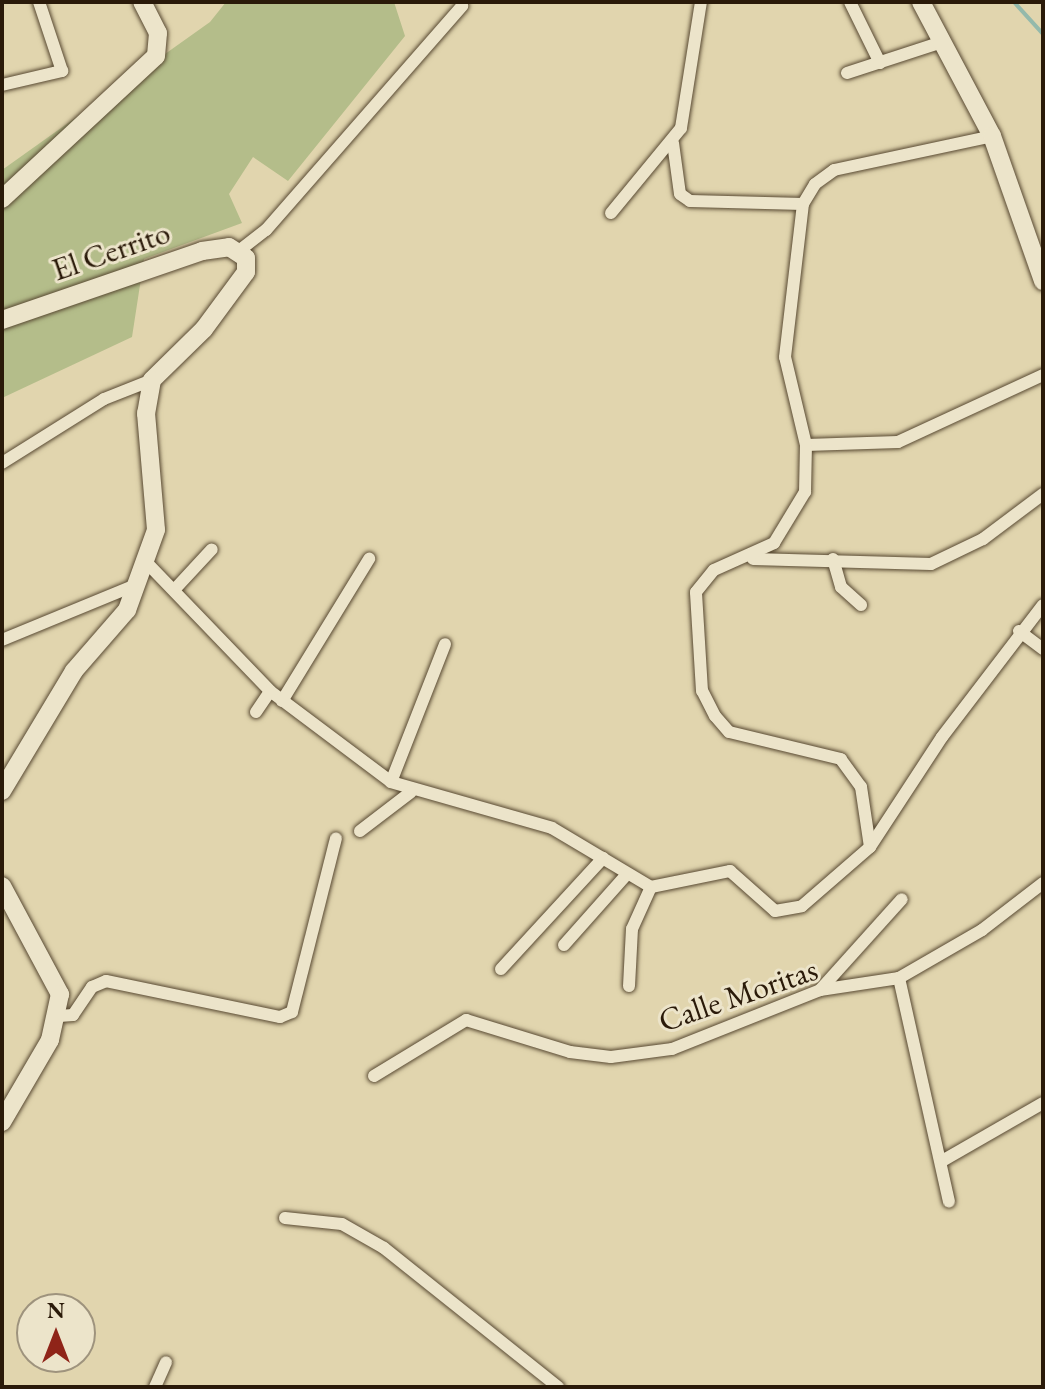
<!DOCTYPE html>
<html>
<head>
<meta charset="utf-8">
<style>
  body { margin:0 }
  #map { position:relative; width:1045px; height:1389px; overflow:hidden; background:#e1d5ae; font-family:"EB Garamond",serif }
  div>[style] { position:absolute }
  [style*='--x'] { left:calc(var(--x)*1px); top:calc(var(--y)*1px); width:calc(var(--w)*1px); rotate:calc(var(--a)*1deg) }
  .green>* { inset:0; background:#b4bd8a }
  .stream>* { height:4px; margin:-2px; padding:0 2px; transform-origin:2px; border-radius:2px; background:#94b9ab }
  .roads { filter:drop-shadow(0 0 2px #584932) drop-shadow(0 0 2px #584932) }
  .minor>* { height:12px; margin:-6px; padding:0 6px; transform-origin:6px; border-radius:6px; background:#ece4ca }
  .secondary>* { height:18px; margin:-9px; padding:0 9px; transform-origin:9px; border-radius:9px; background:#ece4ca }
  span { translate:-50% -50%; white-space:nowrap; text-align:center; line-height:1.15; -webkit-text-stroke:6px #ece4ca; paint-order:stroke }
  .street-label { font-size:32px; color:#2a1a09 }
  .frame { position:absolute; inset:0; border:4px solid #2a1a09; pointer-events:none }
  .north { position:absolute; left:16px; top:1293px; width:80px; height:80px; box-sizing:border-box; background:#ece4ca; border:2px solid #9e937d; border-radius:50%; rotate:0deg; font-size:22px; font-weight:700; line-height:32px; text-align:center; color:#2a1a09 }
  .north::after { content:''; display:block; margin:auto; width:28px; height:36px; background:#8f2418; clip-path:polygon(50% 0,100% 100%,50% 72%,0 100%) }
</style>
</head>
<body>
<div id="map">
  <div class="green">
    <i style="clip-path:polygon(226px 2px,394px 2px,405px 36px,288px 181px,253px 157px,229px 194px,242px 223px,144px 259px,132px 337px,2px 398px,2px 170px,210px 22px)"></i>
  </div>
  <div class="stream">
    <i style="--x:1014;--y:2;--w:43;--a:47.8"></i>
  </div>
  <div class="roads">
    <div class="minor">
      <i style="--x:850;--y:2;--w:68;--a:63.8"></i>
      <i style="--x:847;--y:73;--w:100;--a:-18.1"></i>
      <i style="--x:2;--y:85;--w:62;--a:-13.1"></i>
      <i style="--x:62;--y:71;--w:73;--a:-108.4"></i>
      <i style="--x:673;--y:143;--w:51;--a:82.2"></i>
      <i style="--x:680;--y:194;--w:12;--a:35"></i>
      <i style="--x:690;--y:201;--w:113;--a:1.5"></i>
      <i style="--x:611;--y:213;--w:110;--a:-50.5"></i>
      <i style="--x:681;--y:128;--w:128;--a:-81"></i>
      <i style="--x:240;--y:250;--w:33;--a:-38"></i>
      <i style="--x:266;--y:230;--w:298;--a:-48.8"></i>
      <i style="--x:806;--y:445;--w:92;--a:-1.9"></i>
      <i style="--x:898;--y:442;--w:160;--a:-24.8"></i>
      <i style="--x:2;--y:463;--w:120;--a:-32.1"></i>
      <i style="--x:104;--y:399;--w:52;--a:-21.6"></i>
      <i style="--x:753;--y:559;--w:178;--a:1.6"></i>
      <i style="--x:931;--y:564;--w:58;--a:-25.7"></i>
      <i style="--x:983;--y:539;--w:75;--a:-36.9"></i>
      <i style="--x:833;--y:559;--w:29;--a:74"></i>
      <i style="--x:841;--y:587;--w:27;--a:42"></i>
      <i style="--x:147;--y:563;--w:178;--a:46.1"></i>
      <i style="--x:270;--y:691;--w:151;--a:36.9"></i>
      <i style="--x:391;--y:782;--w:167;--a:15.9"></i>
      <i style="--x:552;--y:828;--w:115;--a:30.8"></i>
      <i style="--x:651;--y:887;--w:81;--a:-11.4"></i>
      <i style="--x:730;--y:871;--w:60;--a:41.6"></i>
      <i style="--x:775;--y:911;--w:27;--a:-10"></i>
      <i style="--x:802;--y:906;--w:90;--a:-40.9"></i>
      <i style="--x:870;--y:847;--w:131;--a:-56.8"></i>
      <i style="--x:942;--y:737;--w:166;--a:-52.6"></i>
      <i style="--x:175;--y:589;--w:54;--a:-47.2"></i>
      <i style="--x:1019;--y:631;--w:30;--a:37"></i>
      <i style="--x:2;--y:640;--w:147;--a:-22.4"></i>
      <i style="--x:282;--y:701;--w:167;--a:-58.5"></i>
      <i style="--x:256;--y:712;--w:25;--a:-56"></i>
      <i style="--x:391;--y:782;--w:148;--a:-68.6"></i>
      <i style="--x:360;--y:831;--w:64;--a:-37.4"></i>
      <i style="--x:870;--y:847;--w:61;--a:-98.5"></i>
      <i style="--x:861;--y:787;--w:34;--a:-126"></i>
      <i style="--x:841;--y:759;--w:115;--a:-166.4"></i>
      <i style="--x:729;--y:732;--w:21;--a:-131"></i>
      <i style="--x:715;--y:716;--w:28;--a:-117"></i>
      <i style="--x:702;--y:691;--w:99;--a:-93.5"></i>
      <i style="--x:696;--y:592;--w:28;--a:-51"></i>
      <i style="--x:714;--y:570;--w:66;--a:-24.2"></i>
      <i style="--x:774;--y:543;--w:60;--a:-58.7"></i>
      <i style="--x:805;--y:492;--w:47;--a:-88.8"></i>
      <i style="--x:806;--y:445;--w:90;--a:-103.4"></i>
      <i style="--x:785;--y:357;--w:154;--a:-83.3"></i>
      <i style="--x:803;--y:204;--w:23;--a:-59"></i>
      <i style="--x:815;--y:184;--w:24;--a:-36"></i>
      <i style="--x:834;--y:170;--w:162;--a:-12.1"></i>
      <i style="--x:564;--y:945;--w:95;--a:-48.4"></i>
      <i style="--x:501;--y:969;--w:151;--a:-47.4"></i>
      <i style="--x:899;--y:978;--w:229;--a:77.4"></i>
      <i style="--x:629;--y:986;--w:57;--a:-87"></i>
      <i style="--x:632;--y:929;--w:46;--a:-65.7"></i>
      <i style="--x:820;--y:990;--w:122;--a:-48"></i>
      <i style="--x:59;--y:1016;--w:14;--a:-4"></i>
      <i style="--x:73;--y:1015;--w:34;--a:-56"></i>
      <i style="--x:92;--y:987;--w:15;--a:-23"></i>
      <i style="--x:106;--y:981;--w:178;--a:11.7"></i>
      <i style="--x:280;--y:1017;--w:13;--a:-23"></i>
      <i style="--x:292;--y:1012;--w:179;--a:-75.8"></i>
      <i style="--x:374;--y:1076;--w:108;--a:-31.3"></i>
      <i style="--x:466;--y:1020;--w:109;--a:17.1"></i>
      <i style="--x:570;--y:1052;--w:41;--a:7"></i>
      <i style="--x:611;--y:1057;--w:62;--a:-7.5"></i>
      <i style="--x:672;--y:1049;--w:159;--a:-21.7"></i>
      <i style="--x:820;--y:990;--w:80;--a:-8.6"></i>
      <i style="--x:899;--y:978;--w:96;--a:-30"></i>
      <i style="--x:982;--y:930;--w:77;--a:-37.6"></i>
      <i style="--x:942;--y:1161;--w:116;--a:-29.9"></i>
      <i style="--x:285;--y:1218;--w:57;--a:6"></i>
      <i style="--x:342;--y:1224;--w:48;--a:29.7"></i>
      <i style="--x:384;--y:1248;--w:223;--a:38.6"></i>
      <i style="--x:155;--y:1387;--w:27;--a:-66"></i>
    </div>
    <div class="secondary">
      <i style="--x:921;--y:2;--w:152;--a:62.1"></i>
      <i style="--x:992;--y:136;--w:154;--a:70.6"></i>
      <i style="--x:2;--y:199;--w:210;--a:-42.9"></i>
      <i style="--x:156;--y:56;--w:23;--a:-85"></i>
      <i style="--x:158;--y:33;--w:35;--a:-117"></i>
      <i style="--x:2;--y:320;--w:212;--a:-19"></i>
      <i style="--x:202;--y:251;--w:27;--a:-8"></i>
      <i style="--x:229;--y:247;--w:20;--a:33"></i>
      <i style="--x:246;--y:258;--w:14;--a:90"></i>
      <i style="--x:246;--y:272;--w:71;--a:126.4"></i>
      <i style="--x:204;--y:329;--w:73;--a:135.6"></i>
      <i style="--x:152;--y:380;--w:34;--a:100"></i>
      <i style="--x:146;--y:413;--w:117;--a:85.1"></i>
      <i style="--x:156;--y:530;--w:85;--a:109.9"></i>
      <i style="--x:127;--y:610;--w:81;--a:131"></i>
      <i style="--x:74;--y:671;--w:140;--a:121"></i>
      <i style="--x:2;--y:886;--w:123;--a:61.8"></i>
      <i style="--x:60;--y:994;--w:47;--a:102.3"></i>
      <i style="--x:50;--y:1040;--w:95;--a:120.3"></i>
    </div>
  </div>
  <div class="street-label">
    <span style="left:111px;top:251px;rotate:-19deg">El Cerrito</span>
    <span style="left:738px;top:995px;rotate:-19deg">Calle Moritas</span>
  </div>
  <div class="frame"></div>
  <div class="north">N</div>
</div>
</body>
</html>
